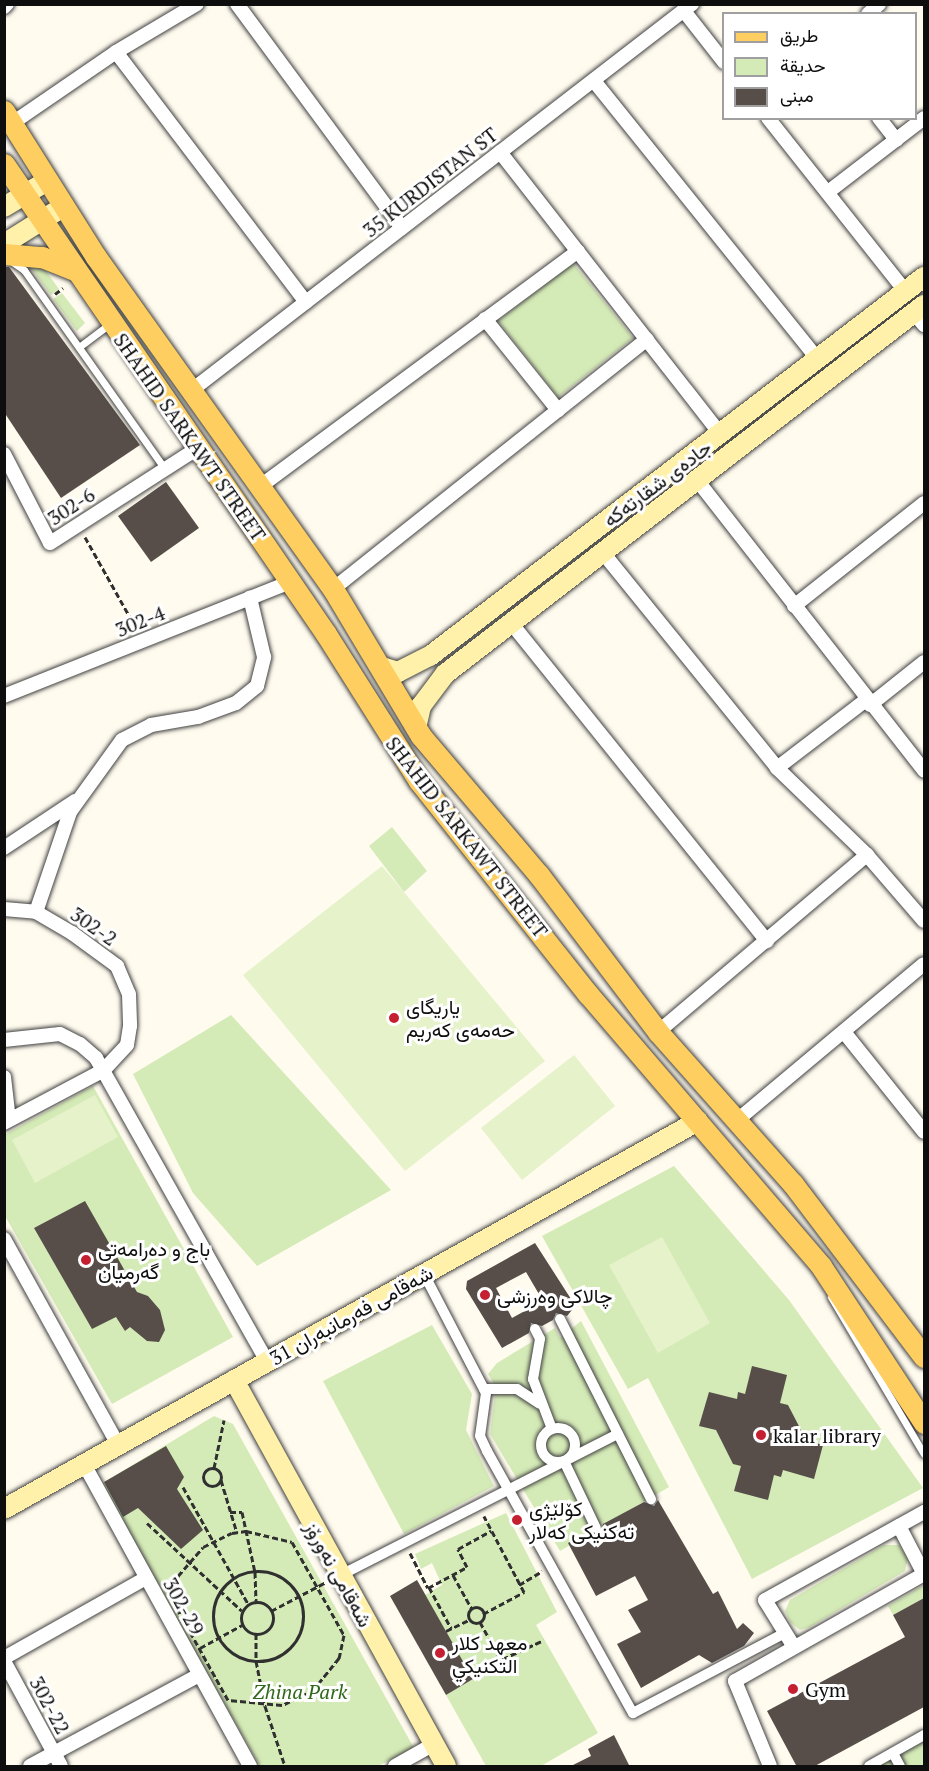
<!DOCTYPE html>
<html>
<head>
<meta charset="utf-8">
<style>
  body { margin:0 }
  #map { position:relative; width:929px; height:1771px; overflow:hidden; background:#fffbef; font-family:"PT Serif",Vazirmatn,serif }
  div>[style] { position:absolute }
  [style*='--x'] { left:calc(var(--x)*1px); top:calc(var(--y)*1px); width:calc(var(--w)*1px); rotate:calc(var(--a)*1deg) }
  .green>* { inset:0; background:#d5ebb7 }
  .pitch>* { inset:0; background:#e6f2c9 }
  .building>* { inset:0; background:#574e4a }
  .path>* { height:3px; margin-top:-1.5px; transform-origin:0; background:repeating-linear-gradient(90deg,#303030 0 6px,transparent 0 9px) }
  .path>.ring { margin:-1.5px; padding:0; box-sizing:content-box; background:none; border:3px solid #303030; border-radius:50% }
  .roads { filter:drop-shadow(0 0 2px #414141) drop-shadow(0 0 2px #414141) }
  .service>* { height:7px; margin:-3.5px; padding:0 3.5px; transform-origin:3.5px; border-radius:3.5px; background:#fff }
  .pedestrian>* { height:10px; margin:-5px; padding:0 5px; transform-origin:5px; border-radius:5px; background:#fff }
  .pedestrian>.ring { margin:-5px; padding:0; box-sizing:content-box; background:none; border:10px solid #fff; border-radius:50% }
  .minor>* { height:14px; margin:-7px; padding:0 7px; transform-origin:7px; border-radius:7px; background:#fff }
  .secondary>* { height:20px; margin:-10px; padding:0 10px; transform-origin:10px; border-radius:10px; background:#fff1aa }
  .primary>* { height:21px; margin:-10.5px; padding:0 10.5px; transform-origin:10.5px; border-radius:10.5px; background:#fece61 }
  .dots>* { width:16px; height:16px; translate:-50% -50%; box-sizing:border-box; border:3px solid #fff; border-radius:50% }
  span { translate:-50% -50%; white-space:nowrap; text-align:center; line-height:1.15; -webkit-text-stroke:6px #fff; paint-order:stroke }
  .street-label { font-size:20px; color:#0e0e0e }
  .poi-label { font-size:20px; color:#0e0e0e }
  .left { translate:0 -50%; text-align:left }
  .park-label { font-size:20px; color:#30691b; font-style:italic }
  .frame { position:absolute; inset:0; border:6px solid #0e0e0e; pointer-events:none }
  .legend { position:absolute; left:722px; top:12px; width:195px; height:108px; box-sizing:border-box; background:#fff; border:2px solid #9f9f9f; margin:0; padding:8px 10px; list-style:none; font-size:18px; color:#0e0e0e }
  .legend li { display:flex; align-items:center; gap:12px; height:30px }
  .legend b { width:30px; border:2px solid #9f9f9f }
</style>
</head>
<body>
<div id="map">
  <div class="green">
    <i style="clip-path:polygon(573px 263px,633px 338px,558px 397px,498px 321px)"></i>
    <i style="clip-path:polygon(28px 264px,43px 267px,59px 289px,51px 295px)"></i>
    <i style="clip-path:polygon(62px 293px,85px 323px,77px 331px,53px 299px)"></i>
    <i style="clip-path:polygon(392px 827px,427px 871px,404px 892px,369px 846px)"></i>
    <i style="clip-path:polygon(231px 1015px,391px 1190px,257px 1266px,193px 1193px,133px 1074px)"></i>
    <i style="clip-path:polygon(93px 1086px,233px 1337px,112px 1404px,5px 1216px,4px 1135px)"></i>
    <i style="clip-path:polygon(674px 1166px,789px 1300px,923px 1488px,752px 1579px,648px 1378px,628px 1389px,542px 1236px)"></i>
    <i style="clip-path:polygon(581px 1321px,669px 1487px,560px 1551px,490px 1434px,496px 1387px,488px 1374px,497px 1363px,555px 1328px,560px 1338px)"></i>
    <i style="clip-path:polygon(432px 1325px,472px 1394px,466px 1430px,494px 1486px,404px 1534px,323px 1381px)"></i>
    <i style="clip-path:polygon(214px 1416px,233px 1424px,414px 1748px,378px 1766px,260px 1766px,101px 1484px)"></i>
    <i style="clip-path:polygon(506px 1513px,557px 1612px,536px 1625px,598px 1733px,541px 1766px,486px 1766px,446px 1695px,473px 1679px,425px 1595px,442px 1585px,432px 1563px,421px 1569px,415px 1554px)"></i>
    <i style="clip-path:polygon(884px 1545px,899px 1545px,908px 1558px,905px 1571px,810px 1627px,800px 1630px,790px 1622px,785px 1611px,790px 1600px)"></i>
    <i style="clip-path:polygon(924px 1585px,924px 1598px,893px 1615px,888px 1606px)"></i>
    <i style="clip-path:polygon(924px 1730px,924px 1766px,860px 1766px)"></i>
  </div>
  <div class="pitch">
    <i style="clip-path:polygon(382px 866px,545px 1061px,405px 1171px,243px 975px)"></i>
    <i style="clip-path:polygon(574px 1055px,615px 1106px,522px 1180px,481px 1128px)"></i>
    <i style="clip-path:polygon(95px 1095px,118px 1137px,35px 1183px,12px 1140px)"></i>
    <i style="clip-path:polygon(662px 1237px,710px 1323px,658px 1353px,609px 1265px)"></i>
  </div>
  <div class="building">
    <i style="clip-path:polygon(4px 267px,9px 267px,140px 445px,61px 498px,4px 412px)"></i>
    <i style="clip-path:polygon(166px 482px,199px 528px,151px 562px,118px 516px)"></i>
    <i style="clip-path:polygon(85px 1201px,137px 1292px,148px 1296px,160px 1310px,165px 1330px,159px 1342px,147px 1341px,130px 1327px,125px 1331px,116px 1317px,92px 1329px,34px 1228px)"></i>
    <i style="clip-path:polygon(evenodd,535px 1243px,571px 1299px,572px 1310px,567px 1316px,556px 1313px,553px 1320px,542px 1326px,531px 1323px,529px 1333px,502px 1348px,466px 1289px,467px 1281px,535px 1243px,526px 1272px,543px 1301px,512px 1318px,496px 1288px,526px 1272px)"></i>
    <i style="clip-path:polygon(752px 1366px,787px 1375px,780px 1403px,788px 1405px,801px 1430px,799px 1438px,823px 1445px,814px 1479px,783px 1470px,781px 1477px,774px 1475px,768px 1500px,734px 1491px,741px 1466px,733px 1464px,716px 1430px,699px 1426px,709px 1392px,737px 1399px,738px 1392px,745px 1394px)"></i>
    <i style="clip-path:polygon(166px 1446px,184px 1477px,177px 1489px,203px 1530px,181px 1549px,138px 1508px,123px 1517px,104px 1482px)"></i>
    <i style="clip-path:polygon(658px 1500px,713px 1594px,718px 1591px,737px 1629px,743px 1623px,754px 1633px,744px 1646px,712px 1663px,699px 1655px,641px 1688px,617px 1644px,641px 1632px,628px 1610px,648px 1600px,635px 1576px,596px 1596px,568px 1543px,589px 1531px,600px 1534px,603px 1524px,644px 1502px,654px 1506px)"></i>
    <i style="clip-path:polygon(417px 1580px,473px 1679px,446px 1695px,390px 1596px)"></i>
    <i style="clip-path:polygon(924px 1598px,924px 1707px,813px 1767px,797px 1767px,767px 1711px,905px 1637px,893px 1615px)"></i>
    <i style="clip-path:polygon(614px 1735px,630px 1767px,569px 1767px,591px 1756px,588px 1749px)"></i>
  </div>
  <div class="path">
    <i style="--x:55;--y:294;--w:10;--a:-37"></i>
    <i style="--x:85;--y:537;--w:104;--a:60.7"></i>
    <i style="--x:214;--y:1468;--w:49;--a:-78.2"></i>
    <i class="ring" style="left:203px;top:1468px;width:15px;height:15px"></i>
    <i style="--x:221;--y:1480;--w:55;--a:73.2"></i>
    <i style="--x:183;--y:1487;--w:134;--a:60.9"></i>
    <i style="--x:230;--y:1512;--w:12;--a:0"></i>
    <i style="--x:242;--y:1512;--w:61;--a:77.8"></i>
    <i style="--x:255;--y:1572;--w:29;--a:88"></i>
    <i style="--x:147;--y:1523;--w:129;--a:42.8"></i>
    <i style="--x:246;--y:1531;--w:47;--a:13.4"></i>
    <i style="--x:292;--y:1542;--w:107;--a:60.8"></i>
    <i style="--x:344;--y:1635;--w:24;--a:102"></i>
    <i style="--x:339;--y:1658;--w:40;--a:129"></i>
    <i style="--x:314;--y:1689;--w:36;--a:153"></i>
    <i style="--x:282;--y:1705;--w:54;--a:-174.7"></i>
    <i style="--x:228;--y:1700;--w:119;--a:-119.1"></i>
    <i style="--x:170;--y:1596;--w:22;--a:-68"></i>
    <i style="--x:178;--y:1576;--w:38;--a:-49"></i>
    <i style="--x:203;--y:1547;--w:32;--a:-26"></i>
    <i style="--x:232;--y:1533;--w:14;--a:-8"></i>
    <i style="--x:410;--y:1553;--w:39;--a:63"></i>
    <i style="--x:428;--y:1588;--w:44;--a:-28.3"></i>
    <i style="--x:467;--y:1567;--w:20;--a:-117"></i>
    <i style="--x:458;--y:1549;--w:38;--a:-29"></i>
    <i class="ring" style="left:213px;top:1571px;width:87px;height:87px"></i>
    <i style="--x:453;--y:1575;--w:39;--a:61"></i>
    <i style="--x:519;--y:1585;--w:27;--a:-31"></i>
    <i style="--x:429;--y:1587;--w:47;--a:61.8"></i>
    <i class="ring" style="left:241px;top:1602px;width:29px;height:29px"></i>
    <i class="ring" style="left:468px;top:1607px;width:13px;height:13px"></i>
    <i style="--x:271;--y:1611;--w:62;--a:-27.8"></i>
    <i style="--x:483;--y:1614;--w:47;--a:-28.2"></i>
    <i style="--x:524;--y:1592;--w:86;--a:-117.8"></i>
    <i style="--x:480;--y:1622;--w:43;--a:61.1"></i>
    <i style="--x:446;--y:1631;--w:25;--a:-26"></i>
    <i style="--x:256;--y:1634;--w:27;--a:90"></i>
    <i style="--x:256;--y:1661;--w:46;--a:78.7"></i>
    <i style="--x:265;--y:1706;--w:63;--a:71.6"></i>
    <i style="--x:200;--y:1648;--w:48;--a:-28.7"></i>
    <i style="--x:470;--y:1674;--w:81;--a:-24.7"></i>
  </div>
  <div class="roads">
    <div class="service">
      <i style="--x:11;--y:261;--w:16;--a:35"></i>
      <i style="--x:24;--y:270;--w:244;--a:54.7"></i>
      <i style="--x:79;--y:347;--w:38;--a:-37"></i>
      <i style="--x:831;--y:1297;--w:182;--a:59.4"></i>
    </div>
    <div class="pedestrian">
      <i style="--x:424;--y:1274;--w:134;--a:62.5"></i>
      <i style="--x:486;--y:1393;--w:43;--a:97.9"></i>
      <i style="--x:480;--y:1436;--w:17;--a:65"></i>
      <i style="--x:487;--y:1451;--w:300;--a:60.9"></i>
      <i style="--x:633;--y:1713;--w:170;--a:-27.8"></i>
      <i style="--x:560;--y:1319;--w:202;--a:63.2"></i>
      <i style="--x:535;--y:1329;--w:11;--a:63"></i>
      <i style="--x:540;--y:1339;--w:41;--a:99.9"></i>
      <i style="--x:533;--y:1379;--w:53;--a:69.2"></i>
      <i style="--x:484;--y:1389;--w:33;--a:0"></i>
      <i style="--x:517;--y:1389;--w:27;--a:33"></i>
      <i class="ring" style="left:541px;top:1428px;width:24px;height:24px"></i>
      <i style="--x:564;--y:1461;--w:74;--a:64.5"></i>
      <i style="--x:339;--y:1576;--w:313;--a:-27"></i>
      <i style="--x:893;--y:1753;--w:15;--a:62"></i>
      <i style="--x:869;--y:1766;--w:63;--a:-29.4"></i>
    </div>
    <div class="minor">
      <i style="--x:237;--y:4;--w:278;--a:53.6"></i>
      <i style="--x:4;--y:7;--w:4;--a:-45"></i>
      <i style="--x:684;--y:11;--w:65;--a:51.9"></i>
      <i style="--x:868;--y:14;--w:15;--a:-42"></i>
      <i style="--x:116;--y:52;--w:314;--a:52.8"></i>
      <i style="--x:594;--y:81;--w:356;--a:51.2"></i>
      <i style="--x:768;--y:118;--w:221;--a:51.6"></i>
      <i style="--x:879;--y:118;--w:28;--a:52"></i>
      <i style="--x:11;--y:124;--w:127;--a:-34.4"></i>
      <i style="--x:116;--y:52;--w:94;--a:-30.7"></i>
      <i style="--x:500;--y:152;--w:359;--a:52"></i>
      <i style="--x:828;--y:192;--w:121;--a:-37.6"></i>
      <i style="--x:914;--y:313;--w:16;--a:50"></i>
      <i style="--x:485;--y:319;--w:117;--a:51.3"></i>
      <i style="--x:192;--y:390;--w:632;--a:-37.67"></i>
      <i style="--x:4;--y:454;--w:100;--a:62.7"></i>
      <i style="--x:50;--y:543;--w:176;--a:-32.7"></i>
      <i style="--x:697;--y:480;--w:369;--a:52"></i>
      <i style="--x:262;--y:485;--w:393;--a:-36.5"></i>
      <i style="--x:604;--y:554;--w:275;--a:51"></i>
      <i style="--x:777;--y:768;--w:125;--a:44"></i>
      <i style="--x:867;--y:855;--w:87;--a:49.2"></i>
      <i style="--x:333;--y:589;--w:401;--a:-38.5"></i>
      <i style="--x:794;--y:606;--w:166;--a:-38.4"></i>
      <i style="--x:512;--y:624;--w:407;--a:51.2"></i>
      <i style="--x:4;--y:696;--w:308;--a:-21.7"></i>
      <i style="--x:870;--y:705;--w:69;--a:-38.5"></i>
      <i style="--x:777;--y:768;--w:112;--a:-37.4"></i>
      <i style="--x:4;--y:848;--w:85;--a:-33.5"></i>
      <i style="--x:4;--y:909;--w:32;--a:5"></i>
      <i style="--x:36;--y:912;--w:42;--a:30.3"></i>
      <i style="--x:72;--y:933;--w:56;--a:36.3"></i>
      <i style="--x:117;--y:966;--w:30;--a:67"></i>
      <i style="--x:129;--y:994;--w:32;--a:88"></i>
      <i style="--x:130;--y:1026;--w:19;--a:99"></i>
      <i style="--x:127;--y:1045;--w:34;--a:133"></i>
      <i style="--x:104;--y:1070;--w:113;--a:152.1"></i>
      <i style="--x:36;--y:912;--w:106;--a:-71.2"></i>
      <i style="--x:70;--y:812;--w:89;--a:-54.2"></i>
      <i style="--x:122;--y:740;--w:33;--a:-27"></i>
      <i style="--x:151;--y:725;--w:48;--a:-9.7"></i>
      <i style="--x:198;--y:717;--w:40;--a:-20.2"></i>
      <i style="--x:236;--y:703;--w:27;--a:-39"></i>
      <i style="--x:257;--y:686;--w:30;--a:-76"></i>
      <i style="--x:264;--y:657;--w:61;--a:-103.3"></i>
      <i style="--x:658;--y:1032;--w:274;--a:-40.3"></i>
      <i style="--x:844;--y:1032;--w:128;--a:51.3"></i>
      <i style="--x:4;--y:1040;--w:56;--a:-6.1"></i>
      <i style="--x:60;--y:1034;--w:22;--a:27"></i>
      <i style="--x:80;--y:1044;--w:21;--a:41"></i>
      <i style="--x:96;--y:1058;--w:349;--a:60.6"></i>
      <i style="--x:4;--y:1077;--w:43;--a:83.4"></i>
      <i style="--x:735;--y:1122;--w:246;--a:-39.9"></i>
      <i style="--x:4;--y:1239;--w:235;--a:61"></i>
      <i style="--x:84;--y:1464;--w:345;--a:61.2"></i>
      <i style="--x:899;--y:1526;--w:54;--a:62.5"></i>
      <i style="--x:794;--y:1647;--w:55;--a:-121.7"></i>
      <i style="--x:765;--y:1600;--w:182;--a:-29"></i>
      <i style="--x:4;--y:1658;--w:163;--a:-29.4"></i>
      <i style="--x:4;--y:1661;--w:119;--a:61.5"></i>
      <i style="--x:30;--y:1766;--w:192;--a:-28.3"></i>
      <i style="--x:395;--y:1766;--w:45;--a:-29.4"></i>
      <i style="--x:770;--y:1766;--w:92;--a:-112.4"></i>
      <i style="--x:735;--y:1681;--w:217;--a:-29.5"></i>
    </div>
    <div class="secondary">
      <i style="--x:4;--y:207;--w:50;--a:-31.2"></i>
      <i style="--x:4;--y:244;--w:70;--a:-32.1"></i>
      <i style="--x:382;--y:667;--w:17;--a:17"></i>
      <i style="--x:398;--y:672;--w:36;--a:-27"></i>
      <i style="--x:430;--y:656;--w:623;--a:-37.5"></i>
      <i style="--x:416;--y:728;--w:23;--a:-77"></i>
      <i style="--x:421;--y:706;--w:40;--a:-53"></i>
      <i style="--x:445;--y:674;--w:605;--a:-37.61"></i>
      <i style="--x:234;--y:1380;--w:440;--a:61.2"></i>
      <i style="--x:4;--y:1509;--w:795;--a:-29.21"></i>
    </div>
    <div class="primary">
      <i style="--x:4;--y:111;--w:173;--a:57.8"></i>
      <i style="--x:96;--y:257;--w:408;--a:54.5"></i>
      <i style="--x:333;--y:589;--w:171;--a:59.1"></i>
      <i style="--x:421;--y:736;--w:182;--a:49.7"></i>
      <i style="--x:539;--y:875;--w:197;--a:52.8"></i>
      <i style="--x:658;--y:1032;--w:203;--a:48.4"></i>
      <i style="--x:793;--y:1184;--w:217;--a:52.9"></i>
      <i style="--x:4;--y:164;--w:570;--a:55.58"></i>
      <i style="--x:326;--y:634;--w:174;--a:57.7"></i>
      <i style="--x:419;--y:781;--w:272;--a:51.6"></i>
      <i style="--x:588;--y:994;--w:358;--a:49.4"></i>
      <i style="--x:821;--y:1266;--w:188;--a:56.7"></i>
      <i style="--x:4;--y:254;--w:38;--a:5"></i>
      <i style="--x:42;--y:257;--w:37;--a:22"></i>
    </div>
  </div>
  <div class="dots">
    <i style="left:394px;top:1018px;background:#c42031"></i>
    <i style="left:86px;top:1260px;background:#c42031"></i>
    <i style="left:485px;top:1295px;background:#c42031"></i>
    <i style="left:761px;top:1435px;background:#c42031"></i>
    <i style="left:517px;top:1520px;background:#c42031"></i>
    <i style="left:440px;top:1653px;background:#c42031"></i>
    <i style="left:793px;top:1689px;background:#c42031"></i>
  </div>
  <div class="street-label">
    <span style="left:430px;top:182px;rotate:-38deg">35 KURDISTAN ST</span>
    <span style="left:190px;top:437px;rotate:55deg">SHAHID SARKAWT STREET</span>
    <span style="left:657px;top:483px;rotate:-37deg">جادەی شقارتەکە</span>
    <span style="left:71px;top:506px;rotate:-33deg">302-6</span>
    <span style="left:140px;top:621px;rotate:-22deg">302-4</span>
    <span style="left:467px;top:837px;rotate:52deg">SHAHID SARKAWT STREET</span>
    <span style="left:94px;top:926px;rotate:35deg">302-2</span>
    <span style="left:351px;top:1315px;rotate:-29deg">شەقامی فەرمانبەران 31</span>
    <span style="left:339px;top:1574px;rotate:61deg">شەقامی نەورۆز</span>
    <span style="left:184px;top:1606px;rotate:61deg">302-29</span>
    <span style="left:50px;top:1705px;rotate:62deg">302-22</span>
  </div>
  <div class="poi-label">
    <span class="left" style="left:406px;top:1018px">یاریگای<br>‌حەمەی کەریم</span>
    <span class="left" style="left:98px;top:1260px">باج و دەرامەتی<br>گەرمیان</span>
    <span class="left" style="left:497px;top:1295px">چالاکی وەرزشی</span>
    <span class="left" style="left:773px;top:1435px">kalar library</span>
    <span class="left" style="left:529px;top:1520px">کۆلێژی<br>تەکنیکی کەلار</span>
    <span class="left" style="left:452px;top:1654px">معهد كلار<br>التكنيكي</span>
    <span class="left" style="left:805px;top:1689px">Gym</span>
  </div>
  <div class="park-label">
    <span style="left:300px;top:1691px">Zhina Park</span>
  </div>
  <div class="frame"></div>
  <ul class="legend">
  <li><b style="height:8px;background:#fece61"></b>طريق</li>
  <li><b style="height:16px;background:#d5ebb7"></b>حديقة</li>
  <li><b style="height:16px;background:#574e4a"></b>مبنى</li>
  </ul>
</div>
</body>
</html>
